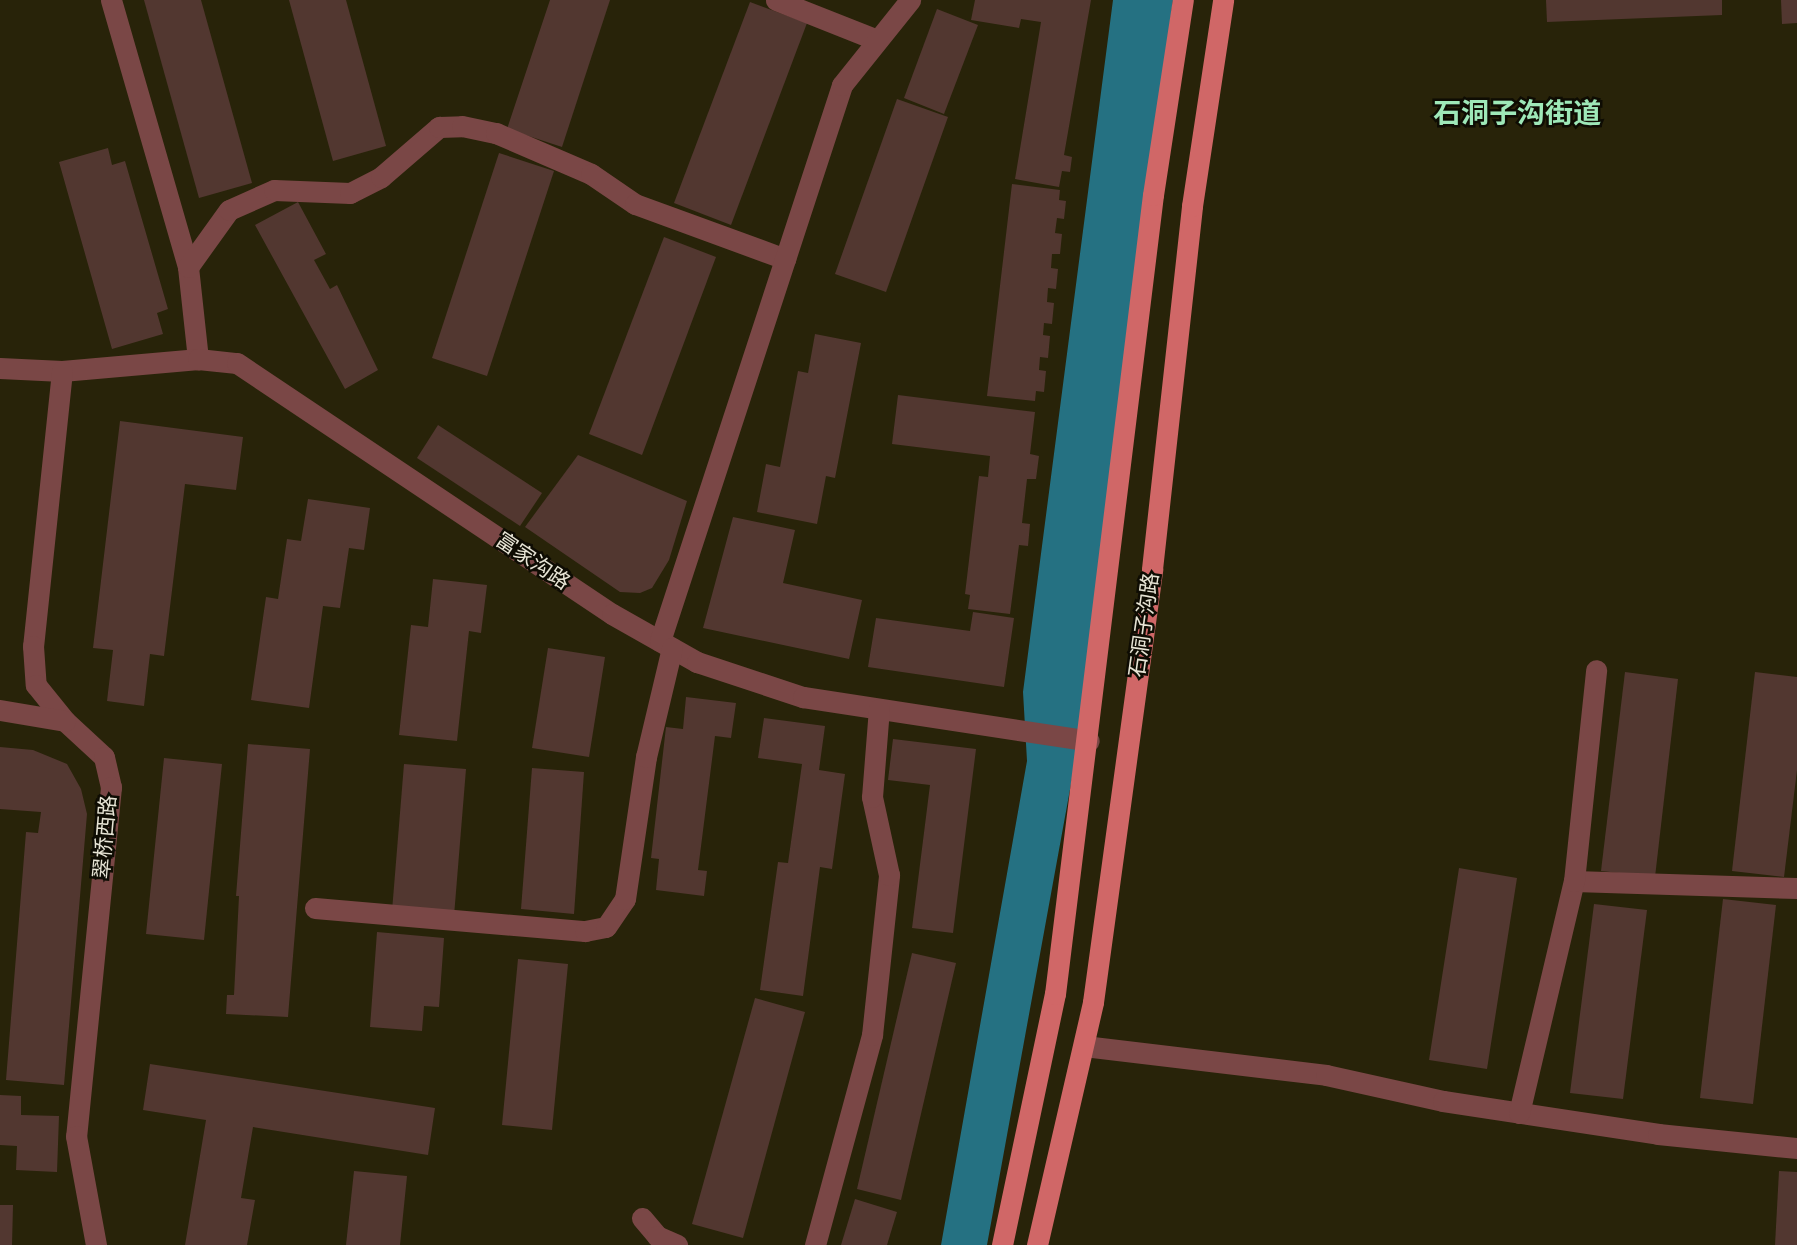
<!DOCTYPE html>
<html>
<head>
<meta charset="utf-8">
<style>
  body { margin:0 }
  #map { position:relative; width:1797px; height:1245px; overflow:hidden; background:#282309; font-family:"Source Sans 3","Noto Sans SC",sans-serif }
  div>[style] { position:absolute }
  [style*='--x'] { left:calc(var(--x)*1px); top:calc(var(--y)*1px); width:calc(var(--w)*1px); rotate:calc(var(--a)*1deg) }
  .water>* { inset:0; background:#257182 }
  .building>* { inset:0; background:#523730 }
  .minor>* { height:21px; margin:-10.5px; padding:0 10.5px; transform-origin:10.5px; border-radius:10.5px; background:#7a4746 }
  .major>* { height:21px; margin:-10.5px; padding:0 10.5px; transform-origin:10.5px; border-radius:10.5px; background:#d06767 }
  span { translate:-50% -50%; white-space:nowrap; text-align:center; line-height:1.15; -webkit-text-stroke:5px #0e0c03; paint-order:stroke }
  .street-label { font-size:21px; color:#e7e4d5 }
  .district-label { font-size:28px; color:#9ee8b8; font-weight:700 }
</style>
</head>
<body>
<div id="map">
  <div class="water">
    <i style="clip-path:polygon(1113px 0,1173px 0,1073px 773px,987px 1245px,941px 1245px,1027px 761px,1023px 692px)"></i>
  </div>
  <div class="building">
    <i style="clip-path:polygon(144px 0,201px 0,252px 183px,199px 198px)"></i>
    <i style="clip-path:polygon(289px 0,346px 0,386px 146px,333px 161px)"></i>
    <i style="clip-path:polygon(550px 0,610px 0,562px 147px,507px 129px)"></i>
    <i style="clip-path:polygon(975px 0,1091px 0,1064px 155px,1072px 157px,1070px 172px,1062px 171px,1059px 187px,1015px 179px,1041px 22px,1021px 19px,1019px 28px,971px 20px)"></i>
    <i style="clip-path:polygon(1546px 0,1722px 0,1722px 15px,1547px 22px)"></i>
    <i style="clip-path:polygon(1781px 0,1797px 0,1797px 23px,1782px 24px)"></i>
    <i style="clip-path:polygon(750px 2px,807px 23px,731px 225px,674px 203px)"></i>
    <i style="clip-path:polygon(937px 9px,978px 25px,944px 114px,904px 98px)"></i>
    <i style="clip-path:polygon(897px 99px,948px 117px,886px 292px,835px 274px)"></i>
    <i style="clip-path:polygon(108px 148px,112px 165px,125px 161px,168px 309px,157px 313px,163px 334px,112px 349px,59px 162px)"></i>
    <i style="clip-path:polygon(499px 153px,554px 171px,487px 376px,432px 358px)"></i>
    <i style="clip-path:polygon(1012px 184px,1060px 190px,1059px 200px,1066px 201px,1064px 219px,1057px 218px,1055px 233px,1062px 234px,1060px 254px,1052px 254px,1051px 268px,1058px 269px,1056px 289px,1048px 288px,1047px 302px,1054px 303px,1052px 324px,1044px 323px,1043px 335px,1050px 336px,1048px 358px,1040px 357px,1039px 370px,1046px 371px,1044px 392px,1036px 391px,1035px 401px,987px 396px)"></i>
    <i style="clip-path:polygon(298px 202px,326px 254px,314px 260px,330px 289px,337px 285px,378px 370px,345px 389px,255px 225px)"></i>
    <i style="clip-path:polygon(664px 237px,716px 257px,642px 455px,589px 434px)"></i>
    <i style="clip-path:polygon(815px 334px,861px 343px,835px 478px,826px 476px,817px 524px,757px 512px,766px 464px,780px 467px,798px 371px,808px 373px)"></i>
    <i style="clip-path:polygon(898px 395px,1035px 412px,1030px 454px,1039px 456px,1036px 479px,1027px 479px,1022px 523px,1030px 524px,1028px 546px,1019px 545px,1010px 614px,968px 609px,970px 595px,965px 594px,979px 476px,988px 477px,990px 456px,892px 444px)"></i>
    <i style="clip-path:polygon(120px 421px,243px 437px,236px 490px,185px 484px,164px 656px,150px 654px,144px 706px,107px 701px,113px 650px,93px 648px)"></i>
    <i style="clip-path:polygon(438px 425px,542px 493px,520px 526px,417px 458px)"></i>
    <i style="clip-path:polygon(578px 455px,687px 501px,669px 560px,652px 588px,640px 593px,620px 592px,525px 527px)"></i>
    <i style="clip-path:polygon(308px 499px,370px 508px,364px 550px,349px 548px,340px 608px,323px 606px,309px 708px,251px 700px,266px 597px,278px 599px,287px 539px,301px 541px)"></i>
    <i style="clip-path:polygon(733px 517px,795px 530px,783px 583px,862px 600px,849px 659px,703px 628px)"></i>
    <i style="clip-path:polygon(433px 579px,487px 585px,481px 633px,469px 631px,457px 741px,399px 735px,411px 625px,428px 627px)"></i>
    <i style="clip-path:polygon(973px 612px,1014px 618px,1004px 687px,868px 667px,876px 618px,970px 631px)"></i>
    <i style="clip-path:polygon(548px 648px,605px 657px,589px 757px,532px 748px)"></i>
    <i style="clip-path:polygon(1625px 672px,1678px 679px,1655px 877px,1601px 871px)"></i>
    <i style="clip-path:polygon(1755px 672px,1797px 677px,1797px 770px,1784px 877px,1732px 871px)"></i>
    <i style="clip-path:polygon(686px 697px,736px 703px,731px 738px,715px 736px,698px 870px,707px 871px,704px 896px,656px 890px,659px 859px,651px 858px,666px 727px,683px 729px)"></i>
    <i style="clip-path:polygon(764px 718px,825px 726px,819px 770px,845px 774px,832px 869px,820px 867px,803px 996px,760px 990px,778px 862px,788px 863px,802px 764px,758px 758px)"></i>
    <i style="clip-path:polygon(893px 739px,976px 749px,953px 933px,912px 928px,930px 785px,888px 780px)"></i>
    <i style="clip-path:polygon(248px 744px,310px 749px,288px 1017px,226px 1014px,227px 995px,234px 995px,239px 896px,236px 896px)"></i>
    <i style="clip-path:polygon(0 747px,33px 750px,67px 764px,81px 789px,87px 814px,64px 1085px,6px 1080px,26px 832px,38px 833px,41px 812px,0 809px)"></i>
    <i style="clip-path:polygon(164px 758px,222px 764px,204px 940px,146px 934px)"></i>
    <i style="clip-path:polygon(404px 764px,466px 769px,454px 916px,392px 911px)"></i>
    <i style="clip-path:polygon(532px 768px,584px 772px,574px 914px,521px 909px)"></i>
    <i style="clip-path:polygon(1459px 868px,1517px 878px,1487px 1069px,1429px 1060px)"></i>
    <i style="clip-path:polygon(1723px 899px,1776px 905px,1753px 1104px,1700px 1098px)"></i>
    <i style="clip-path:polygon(1594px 904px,1647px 910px,1623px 1099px,1570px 1093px)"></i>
    <i style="clip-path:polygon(377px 932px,444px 938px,439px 1007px,424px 1006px,422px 1031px,370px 1027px)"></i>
    <i style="clip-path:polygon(912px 953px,956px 963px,901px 1200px,857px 1189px)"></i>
    <i style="clip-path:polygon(518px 959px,568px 964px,552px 1130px,502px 1125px)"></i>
    <i style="clip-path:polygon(755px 998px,805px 1012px,743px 1238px,692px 1224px)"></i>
    <i style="clip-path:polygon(150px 1064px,435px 1108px,428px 1155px,253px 1127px,241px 1198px,255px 1200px,247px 1245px,185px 1245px,206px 1120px,143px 1110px)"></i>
    <i style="clip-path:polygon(0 1095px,21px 1096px,21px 1115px,59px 1116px,57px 1172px,16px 1170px,17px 1146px,0 1145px)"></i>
    <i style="clip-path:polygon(354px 1171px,407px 1176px,400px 1245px,346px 1245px)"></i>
    <i style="clip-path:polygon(1779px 1171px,1797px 1172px,1797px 1245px,1775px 1245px)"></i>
    <i style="clip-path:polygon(855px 1199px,897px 1212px,887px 1245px,841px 1245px)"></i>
    <i style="clip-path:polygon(0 1205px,13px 1205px,12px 1245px,0 1245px)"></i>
  </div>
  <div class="minor">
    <i style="--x:111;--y:0;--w:278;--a:73.9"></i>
    <i style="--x:188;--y:267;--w:93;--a:83.8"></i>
    <i style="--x:776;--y:0;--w:109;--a:21.6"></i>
    <i style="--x:188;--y:267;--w:70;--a:-54.3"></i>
    <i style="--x:229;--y:210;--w:49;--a:-24"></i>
    <i style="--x:274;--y:190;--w:76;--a:2.3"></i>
    <i style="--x:350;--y:193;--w:35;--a:-27"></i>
    <i style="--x:381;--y:177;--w:77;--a:-40.8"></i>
    <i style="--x:439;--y:127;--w:23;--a:-2"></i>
    <i style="--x:462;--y:126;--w:35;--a:12"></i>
    <i style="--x:496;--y:133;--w:103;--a:23.3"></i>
    <i style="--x:591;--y:174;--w:53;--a:34.3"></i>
    <i style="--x:635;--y:204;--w:160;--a:20.1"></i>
    <i style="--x:0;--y:368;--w:62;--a:2.8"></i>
    <i style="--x:62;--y:371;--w:137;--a:-5"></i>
    <i style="--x:198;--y:359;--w:39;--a:6"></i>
    <i style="--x:237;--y:363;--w:451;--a:33.8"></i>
    <i style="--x:612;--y:614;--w:98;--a:29.5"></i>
    <i style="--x:697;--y:662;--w:112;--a:18.3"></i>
    <i style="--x:803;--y:697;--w:289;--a:8.7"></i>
    <i style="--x:62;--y:371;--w:277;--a:96"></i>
    <i style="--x:33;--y:646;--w:39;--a:86"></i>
    <i style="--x:36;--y:685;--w:46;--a:51.1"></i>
    <i style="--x:65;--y:721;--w:53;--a:42.7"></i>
    <i style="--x:104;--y:757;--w:31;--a:77"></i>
    <i style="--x:111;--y:787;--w:351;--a:95.7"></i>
    <i style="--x:76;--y:1136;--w:111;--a:79.6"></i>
    <i style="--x:660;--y:641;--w:585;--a:-71.87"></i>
    <i style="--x:842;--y:85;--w:109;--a:-51.3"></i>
    <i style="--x:0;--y:710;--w:66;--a:9.6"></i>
    <i style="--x:1574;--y:881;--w:223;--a:1.8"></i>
    <i style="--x:315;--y:908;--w:271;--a:4.9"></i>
    <i style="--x:585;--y:931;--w:21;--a:-11"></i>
    <i style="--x:606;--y:927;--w:34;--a:-56"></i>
    <i style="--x:625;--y:899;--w:144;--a:-81.6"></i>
    <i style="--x:646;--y:757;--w:112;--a:-76.6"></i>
    <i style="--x:1084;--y:1046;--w:244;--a:6.8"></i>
    <i style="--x:1326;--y:1075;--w:120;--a:12.5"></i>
    <i style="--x:1443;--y:1101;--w:218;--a:8.7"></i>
    <i style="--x:1658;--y:1134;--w:140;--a:5.8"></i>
    <i style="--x:1519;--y:1113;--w:238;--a:-76.7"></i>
    <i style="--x:1574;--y:881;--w:212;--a:-84"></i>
    <i style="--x:642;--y:1218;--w:23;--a:50"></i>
    <i style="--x:657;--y:1236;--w:22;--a:24"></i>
    <i style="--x:815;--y:1245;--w:218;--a:-74.8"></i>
    <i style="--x:872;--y:1035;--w:161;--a:-83.9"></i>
    <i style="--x:889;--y:875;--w:80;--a:-102.3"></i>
    <i style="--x:872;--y:797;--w:88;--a:-85.5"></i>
  </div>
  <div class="major">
    <i style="--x:1002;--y:1245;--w:257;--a:-78.1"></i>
    <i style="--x:1055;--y:994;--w:805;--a:-83.01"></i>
    <i style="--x:1153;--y:195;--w:197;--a:-81.3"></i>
    <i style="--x:1037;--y:1245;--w:249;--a:-77"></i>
    <i style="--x:1093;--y:1002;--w:437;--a:-82.2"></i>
    <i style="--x:1152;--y:569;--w:365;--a:-83.7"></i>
    <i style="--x:1192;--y:206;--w:208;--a:-81.4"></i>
  </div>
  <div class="street-label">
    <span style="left:533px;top:561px;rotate:34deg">富家沟路</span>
    <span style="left:1144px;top:625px;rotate:-82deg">石洞子沟路</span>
    <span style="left:105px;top:837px;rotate:-85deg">翠桥西路</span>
  </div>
  <div class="district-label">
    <span style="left:1517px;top:114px">石洞子沟街道</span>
  </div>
</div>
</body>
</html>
